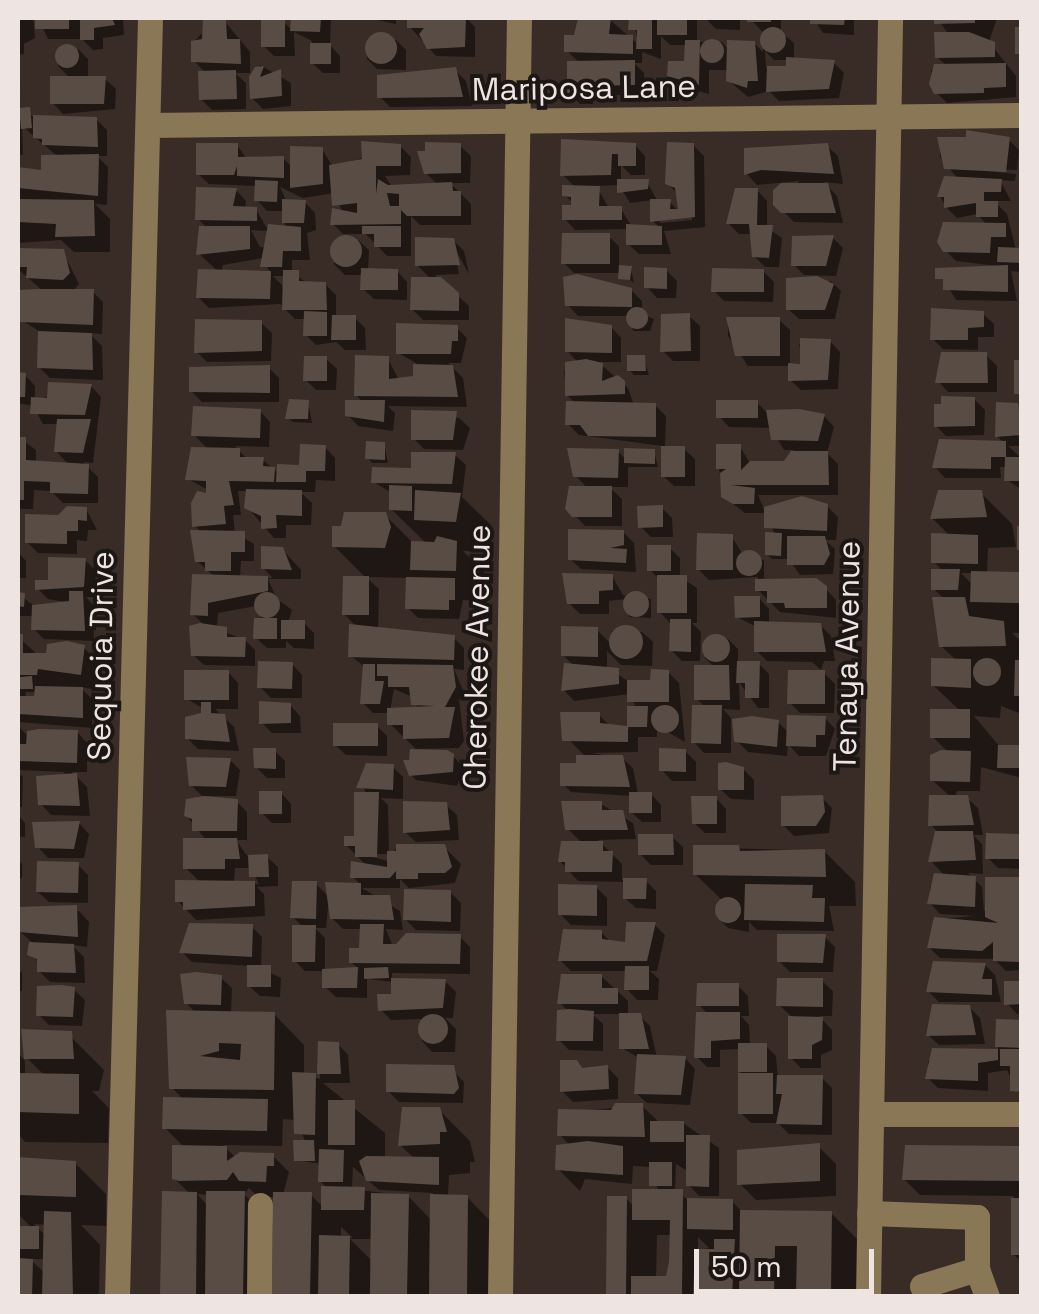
<!DOCTYPE html>
<html>
<head>
<meta charset="utf-8">
<style>
  body { margin:0 }
  #map { position:relative; width:1039px; height:1314px; overflow:hidden; background:#392c27; font-family:"Space Grotesk",sans-serif }
  div>[style] { position:absolute }
  [style*='--x'] { left:calc(var(--x)*1px); top:calc(var(--y)*1px); width:calc(var(--w)*1px); rotate:calc(var(--a)*1deg) }
  .shadow>* { inset:0; background:#0007 }
  .building>* { inset:0; background:#594c45 }
  .round { border-radius:50% }
  .minor>* { height:25px; margin:-12.5px; padding:0 12.5px; transform-origin:12.5px; border-radius:12.5px; background:#897755 }
  span { translate:-50% -50%; white-space:nowrap; text-align:center; line-height:1.15; -webkit-text-stroke:8px #1c1614; paint-order:stroke }
  .street-label { font-size:32px; color:#eee5e2 }
  .frame { position:absolute; inset:0; border:20px solid #eee5e2; pointer-events:none }
  .scale { position:absolute; left:694px; top:1249px; width:180px; height:45px; box-sizing:border-box; border:5px solid #eee5e2; border-top:0; padding-left:12px; font-size:30px; line-height:35px; white-space:nowrap; color:#eee5e2; -webkit-text-stroke:8px #1c1614; paint-order:stroke }
</style>
</head>
<body>
<div id="map">
  <div class="shadow">
    <i style="clip-path:polygon(18px 18px,33px 18px,35px 38px,24px 44px,24px 54px,18px 55px)"></i>
    <i style="clip-path:polygon(38px 18px,123px 18px,124px 35px,103px 38px,103px 49px,93px 50px,82px 39px,48px 39px)"></i>
    <i style="clip-path:polygon(208px 18px,249px 18px,222px 18px,250px 52px,250px 73px,235px 73px,246px 83px,246px 109px,212px 110px,201px 99px,206px 73px,194px 61px,193px 43px,212px 22px)"></i>
    <i style="clip-path:polygon(293px 18px,331px 18px,330px 45px,340px 56px,340px 73px,323px 73px,312px 63px,312px 41px,294px 32px,295px 56px,274px 56px,264px 46px,284px 22px,293px 31px)"></i>
    <i style="clip-path:polygon(396px 18px,396px 24px,373px 19px,373px 18px)"></i>
    <i style="clip-path:polygon(410px 18px,466px 18px,475px 27px,475px 57px,436px 56px,410px 27px)"></i>
    <i style="clip-path:polygon(evenodd,633px 18px,697px 18px,697px 42px,722px 42px,729px 50px,754px 43px,763px 52px,763px 32px,749px 18px,781px 18px,781px 32px,794px 43px,794px 60px,834px 63px,844px 73px,839px 98px,779px 101px,769px 91px,748px 97px,728px 80px,729px 70px,709px 70px,709px 94px,680px 86px,669px 76px,687px 64px,688px 45px,670px 45px,661px 36px,661px 59px,642px 52px,642px 63px,634px 63px,644px 73px,645px 95px,593px 95px,593px 104px,580px 104px,570px 94px,580px 63px,567px 51px,610px 20px,638px 44px,633px 18px,765px 51px,774px 60px,789px 60px,788px 69px,766px 68px,765px 51px)"></i>
    <i style="clip-path:polygon(740px 18px,740px 30px,716px 29px,706px 19px)"></i>
    <i style="clip-path:polygon(813px 18px,854px 18px,854px 35px,823px 33px)"></i>
    <i style="clip-path:polygon(937px 18px,997px 18px,989px 42px,1016px 76px,1016px 97px,947px 103px,936px 92px,931px 70px,947px 66px,937px 57px,949px 35px)"></i>
    <i style="clip-path:polygon(367px 39px,396px 40px,406px 50px,406px 70px,377px 69px,367px 59px)"></i>
    <i style="clip-path:polygon(58px 49px,78px 49px,88px 59px,88px 79px,105px 79px,116px 89px,115px 109px,63px 114px,53px 103px,71px 79px,58px 66px)"></i>
    <i style="clip-path:polygon(18px 58px,22px 110px,34px 117px,96px 119px,107px 130px,107px 156px,97px 156px,108px 167px,107px 205px,95px 204px,110px 219px,110px 252px,74px 252px,61px 240px,18px 243px,18px 171px,43px 173px,57px 156px,22px 126px,23px 155px,18px 155px,18px 116px,23px 122px)"></i>
    <i style="clip-path:polygon(260px 65px,291px 83px,291px 106px,263px 109px,252px 98px)"></i>
    <i style="clip-path:polygon(455px 70px,466px 81px,472px 106px,390px 107px,380px 97px)"></i>
    <i style="clip-path:polygon(1008px 139px,1019px 150px,1017px 170px,949px 167px,1016px 174px,1015px 181px,1000px 180px,1011px 201px,994px 201px,1007px 214px,1016px 250px,1022px 250px,1022px 272px,1011px 271px,1017px 301px,956px 300px,938px 270px,1006px 267px,956px 261px,945px 250px,988px 226px,977px 214px,957px 218px,946px 207px,940px 196px,958px 179px,940px 157px,940px 140px)"></i>
    <i style="clip-path:polygon(evenodd,563px 142px,635px 145px,645px 156px,645px 175px,631px 175px,621px 165px,621px 182px,647px 182px,658px 202px,670px 202px,681px 214px,679px 195px,667px 183px,693px 145px,704px 156px,705px 227px,664px 231px,671px 254px,639px 254px,628px 244px,629px 229px,575px 230px,565px 219px,577px 207px,565px 195px,576px 188px,563px 175px,563px 142px,619px 185px,630px 203px,653px 200px,653px 221px,660px 228px,632px 227px,621px 209px,609px 208px,596px 186px,619px 185px,563px 142px,692px 215px,692px 220px,660px 223px,660px 218px,692px 215px)"></i>
    <i style="clip-path:polygon(evenodd,237px 145px,247px 159px,283px 158px,293px 168px,322px 149px,333px 167px,400px 146px,411px 157px,410px 175px,385px 176px,392px 187px,438px 185px,426px 173px,460px 146px,471px 156px,470px 183px,450px 183px,471px 204px,471px 225px,420px 225px,411px 216px,411px 256px,387px 256px,366px 234px,343px 234px,333px 224px,343px 213px,334px 193px,303px 198px,280px 187px,287px 202px,305px 202px,315px 213px,316px 230px,307px 233px,310px 260px,292px 260px,292px 273px,309px 284px,325px 284px,336px 295px,336px 317px,355px 318px,365px 328px,366px 350px,345px 350px,336px 342px,316px 345px,306px 335px,306px 319px,295px 319px,280px 304px,209px 308px,198px 297px,219px 272px,199px 254px,207px 228px,198px 219px,236px 190px,246px 201px,245px 209px,256px 209px,266px 227px,285px 227px,284px 211px,267px 211px,257px 200px,257px 186px,209px 184px,198px 174px,237px 145px,251px 230px,271px 231px,270px 247px,260px 247px,251px 230px,237px 145px,263px 258px,270px 273px,221px 272px,223px 265px,263px 258px,237px 145px,273px 276px,285px 276px,285px 288px,273px 276px)"></i>
    <i style="clip-path:polygon(827px 146px,838px 156px,843px 184px,824px 182px,837px 196px,843px 223px,794px 222px,783px 211px,799px 181px,757px 185px,747px 174px,746px 151px)"></i>
    <i style="clip-path:polygon(757px 190px,767px 201px,767px 228px,782px 238px,779px 267px,765px 267px,754px 256px,752px 234px,739px 234px,729px 224px)"></i>
    <i style="clip-path:polygon(608px 236px,619px 246px,619px 268px,631px 269px,634px 283px,621px 273px,574px 273px,564px 263px)"></i>
    <i style="clip-path:polygon(833px 238px,843px 248px,836px 276px,804px 275px,794px 265px)"></i>
    <i style="clip-path:polygon(335px 239px,358px 240px,369px 250px,368px 271px,397px 271px,407px 282px,407px 300px,374px 299px,363px 289px,363px 275px,345px 275px,334px 264px)"></i>
    <i style="clip-path:polygon(453px 240px,464px 251px,469px 274px,454px 247px,459px 274px,435px 275px,469px 306px,469px 320px,423px 320px,412px 309px,432px 280px,417px 265px)"></i>
    <i style="clip-path:polygon(18px 250px,63px 252px,79px 284px,72px 292px,93px 292px,103px 302px,102px 334px,89px 333px,102px 346px,103px 380px,50px 378px,40px 368px,40px 332px,23px 321px,18px 292px,44px 292px,18px 269px)"></i>
    <i style="clip-path:polygon(666px 270px,677px 281px,676px 298px,657px 298px,647px 287px)"></i>
    <i style="clip-path:polygon(763px 271px,774px 282px,773px 302px,724px 301px,714px 291px)"></i>
    <i style="clip-path:polygon(788px 281px,831px 281px,841px 291px,835px 319px,799px 319px,788px 309px)"></i>
    <i style="clip-path:polygon(631px 290px,642px 301px,642px 314px,654px 319px,650px 331px,633px 331px,629px 316px,578px 316px,568px 305px)"></i>
    <i style="clip-path:polygon(983px 314px,994px 324px,994px 337px,978px 337px,978px 350px,943px 349px,933px 339px)"></i>
    <i style="clip-path:polygon(689px 316px,700px 326px,700px 361px,673px 361px,663px 351px)"></i>
    <i style="clip-path:polygon(728px 320px,779px 320px,790px 330px,790px 366px,748px 366px,728px 336px)"></i>
    <i style="clip-path:polygon(261px 323px,272px 333px,271px 361px,207px 362px,197px 352px)"></i>
    <i style="clip-path:polygon(611px 327px,621px 338px,621px 362px,598px 362px,628px 388px,634px 405px,655px 405px,666px 416px,665px 449px,684px 449px,695px 459px,695px 486px,674px 486px,663px 476px,663px 446px,579px 435px,568px 424px,576px 404px,567px 395px,564px 372px,567px 365px,581px 365px,567px 351px)"></i>
    <i style="clip-path:polygon(457px 328px,467px 338px,461px 363px,448px 363px,463px 378px,467px 407px,388px 406px,395px 413px,393px 431px,358px 426px,348px 415px,363px 403px,356px 395px,388px 359px,399px 380px,415px 378px,416px 363px,398px 353px)"></i>
    <i style="clip-path:polygon(830px 341px,840px 352px,838px 389px,801px 390px,790px 380px,804px 366px,799px 344px)"></i>
    <i style="clip-path:polygon(986px 355px,997px 366px,997px 392px,948px 392px,938px 381px)"></i>
    <i style="clip-path:polygon(644px 358px,649px 375px,634px 375px,629px 370px)"></i>
    <i style="clip-path:polygon(326px 359px,337px 369px,336px 390px,316px 390px,306px 380px)"></i>
    <i style="clip-path:polygon(269px 368px,279px 378px,279px 402px,202px 402px,191px 391px)"></i>
    <i style="clip-path:polygon(25px 375px,35px 386px,35px 400px,91px 386px,101px 397px,93px 463px,83px 462px,98px 477px,98px 503px,63px 503px,51px 491px,34px 490px,33px 509px,18px 509px,18px 437px,36px 450px,36px 463px,70px 466px,56px 451px,59px 424px,43px 424px,33px 406px,18px 403px,18px 376px)"></i>
    <i style="clip-path:polygon(974px 399px,985px 410px,984px 435px,946px 436px,936px 426px,943px 407px)"></i>
    <i style="clip-path:polygon(308px 402px,312px 423px,293px 422px,288px 418px)"></i>
    <i style="clip-path:polygon(757px 403px,771px 416px,824px 416px,834px 427px,827px 453px,838px 464px,838px 495px,758px 495px,764px 509px,827px 506px,838px 517px,836px 540px,825px 540px,835px 549px,833px 574px,800px 575px,789px 559px,772px 559px,767px 554px,775px 535px,766px 513px,745px 513px,723px 496px,719px 468px,740px 447px,750px 463px,786px 463px,794px 450px,784px 450px,771px 428px,729px 427px,719px 416px)"></i>
    <i style="clip-path:polygon(1017px 405px,1022px 446px,1008px 446px,1022px 459px,1022px 490px,1007px 480px,1007px 467px,1000px 467px,1001px 478px,945px 478px,935px 467px,1005px 444px,997px 436px)"></i>
    <i style="clip-path:polygon(260px 411px,270px 422px,269px 447px,235px 446px,248px 460px,263px 460px,279px 474px,302px 467px,325px 447px,335px 458px,335px 481px,316px 480px,315px 492px,300px 492px,312px 503px,311px 525px,286px 525px,286px 538px,274px 538px,247px 507px,248px 491px,238px 491px,241px 515px,233px 515px,235px 533px,254px 544px,254px 561px,241px 561px,240px 578px,273px 578px,263px 568px,282px 549px,301px 570px,301px 579px,268px 579px,277px 599px,292px 610px,288px 623px,304px 623px,314px 633px,314px 649px,294px 648px,286px 641px,286px 648px,267px 648px,256px 638px,262px 620px,256px 606px,218px 613px,217px 629px,245px 640px,255px 650px,255px 666px,204px 665px,193px 655px,208px 629px,193px 614px,215px 577px,197px 561px,202px 533px,193px 524px,208px 490px,188px 479px,209px 450px,194px 435px)"></i>
    <i style="clip-path:polygon(414px 413px,459px 418px,470px 428px,463px 450px,424px 449px,414px 439px)"></i>
    <i style="clip-path:polygon(384px 444px,388px 463px,372px 463px,368px 458px)"></i>
    <i style="clip-path:polygon(618px 451px,626px 460px,654px 451px,658px 467px,628px 467px,628px 487px,609px 487px,622px 499px,622px 526px,585px 526px,568px 508px,588px 489px,576px 476px)"></i>
    <i style="clip-path:polygon(evenodd,455px 455px,466px 465px,462px 497px,491px 525px,486px 552px,463px 551px,486px 574px,485px 601px,463px 600px,459px 619px,418px 618px,408px 608px,408px 578px,366px 577px,379px 589px,378px 630px,453px 637px,464px 648px,464px 670px,454px 669px,466px 697px,459px 699px,464px 741px,459px 748px,416px 749px,390px 724px,390px 713px,373px 713px,363px 703px,365px 667px,351px 656px,358px 628px,344px 614px,367px 579px,334px 546px,385px 515px,413px 543px,426px 543px,391px 509px,392px 493px,374px 482px,455px 455px,394px 689px,413px 697px,418px 709px,390px 711px,394px 689px)"></i>
    <i style="clip-path:polygon(evenodd,981px 493px,1012px 524px,1016px 547px,988px 548px,987px 574px,1022px 576px,1022px 633px,1012px 633px,1022px 642px,1022px 714px,1001px 706px,1000px 718px,974px 716px,1000px 747px,1022px 750px,1022px 778px,981px 767px,980px 791px,957px 791px,955px 797px,967px 798px,978px 808px,983px 835px,973px 835px,982px 844px,983px 874px,968px 873px,982px 887px,984px 911px,1022px 880px,1022px 970px,1006px 971px,994px 959px,940px 958px,930px 948px,936px 919px,976px 916px,940px 914px,930px 903px,930px 887px,945px 876px,931px 861px,937px 831px,931px 825px,951px 797px,932px 780px,952px 756px,933px 737px,960px 711px,933px 685px,957px 661px,941px 646px,944px 599px,934px 589px,943px 571px,934px 562px,951px 537px,933px 519px,981px 493px,961px 573px,973px 573px,973px 585px,961px 573px)"></i>
    <i style="clip-path:polygon(662px 508px,672px 518px,673px 537px,651px 537px,640px 526px)"></i>
    <i style="clip-path:polygon(86px 509px,97px 530px,88px 530px,87px 541px,77px 540px,77px 554px,38px 553px,27px 542px,59px 517px)"></i>
    <i style="clip-path:polygon(623px 532px,634px 543px,636px 572px,581px 569px,570px 559px)"></i>
    <i style="clip-path:polygon(732px 537px,743px 555px,764px 560px,764px 581px,825px 588px,836px 600px,836px 618px,780px 612px,758px 590px,758px 577px,709px 580px,698px 569px)"></i>
    <i style="clip-path:polygon(670px 548px,680px 558px,680px 577px,697px 588px,697px 623px,692px 623px,701px 632px,700px 661px,682px 661px,671px 650px,670px 623px,660px 612px,660px 580px,650px 570px)"></i>
    <i style="clip-path:polygon(18px 552px,26px 561px,26px 578px,18px 578px)"></i>
    <i style="clip-path:polygon(85px 560px,96px 571px,94px 597px,86px 597px,93px 605px,94px 641px,44px 639px,34px 629px,34px 616px,18px 616px,18px 594px,36px 607px,72px 603px,48px 599px,38px 589px)"></i>
    <i style="clip-path:polygon(612px 576px,623px 595px,651px 599px,651px 618px,629px 617px,626px 599px,609px 601px,609px 614px,580px 614px,569px 603px)"></i>
    <i style="clip-path:polygon(759px 598px,769px 609px,769px 624px,820px 625px,831px 636px,835px 661px,824px 661px,821px 670px,812px 662px,767px 661px,757px 651px,757px 627px,737px 617px)"></i>
    <i style="clip-path:polygon(597px 630px,611px 644px,612px 631px,642px 632px,653px 642px,652px 666px,621px 665px,607px 651px,607px 667px,628px 681px,653px 682px,668px 672px,679px 683px,685px 742px,657px 726px,657px 737px,638px 737px,638px 752px,592px 753px,622px 758px,633px 768px,638px 794px,651px 794px,661px 805px,661px 822px,642px 822px,631px 812px,631px 796px,571px 792px,561px 782px,586px 757px,562px 733px,599px 715px,610px 726px,629px 729px,629px 708px,636px 708px,630px 694px,574px 701px,564px 690px,573px 665px,563px 655px)"></i>
    <i style="clip-path:polygon(evenodd,18px 637px,38px 655px,84px 648px,100px 664px,97px 690px,80px 687px,93px 700px,92px 728px,18px 722px,18px 637px,26px 692px,37px 692px,37px 699px,25px 699px,26px 692px)"></i>
    <i style="clip-path:polygon(705px 639px,728px 639px,738px 649px,738px 663px,759px 664px,769px 674px,769px 708px,758px 708px,739px 682px,740px 710px,723px 709px,731px 718px,731px 753px,704px 753px,694px 742px,705px 707px,697px 699px,715px 668px,705px 658px)"></i>
    <i style="clip-path:polygon(292px 664px,302px 675px,302px 698px,271px 698px,260px 687px)"></i>
    <i style="clip-path:polygon(228px 672px,238px 683px,238px 709px,215px 709px,234px 727px,239px 751px,198px 749px,187px 738px,204px 709px,187px 699px)"></i>
    <i style="clip-path:polygon(824px 673px,835px 684px,834px 713px,800px 713px,790px 703px)"></i>
    <i style="clip-path:polygon(290px 705px,300px 716px,301px 733px,272px 733px,262px 723px)"></i>
    <i style="clip-path:polygon(825px 718px,835px 729px,826px 756px,799px 756px,788px 744px,787px 756px,748px 752px,737px 741px,778px 722px,789px 733px)"></i>
    <i style="clip-path:polygon(18px 726px,29px 737px,77px 732px,87px 743px,87px 772px,72px 772px,87px 787px,90px 816px,51px 815px,41px 804px,65px 772px,18px 770px)"></i>
    <i style="clip-path:polygon(377px 726px,387px 736px,387px 756px,346px 755px,335px 745px)"></i>
    <i style="clip-path:polygon(275px 751px,285px 761px,285px 778px,267px 778px,256px 767px)"></i>
    <i style="clip-path:polygon(685px 751px,696px 762px,696px 781px,672px 781px,662px 770px)"></i>
    <i style="clip-path:polygon(411px 752px,453px 756px,463px 767px,457px 786px,416px 780px,406px 770px)"></i>
    <i style="clip-path:polygon(230px 760px,240px 770px,236px 796px,202px 796px,191px 785px)"></i>
    <i style="clip-path:polygon(392px 766px,403px 777px,403px 799px,381px 798px,388px 805px,389px 854px,360px 854px,388px 861px,397px 847px,444px 847px,461px 864px,455px 883px,409px 888px,400px 879px,400px 888px,362px 888px,400px 911px,403px 930px,386px 929px,393px 947px,460px 937px,470px 947px,470px 974px,392px 973px,392px 981px,445px 981px,456px 992px,453px 1018px,445px 1018px,456px 1029px,455px 1052px,432px 1052px,422px 1041px,422px 1019px,391px 1020px,380px 1009px,393px 996px,393px 982px,367px 979px,367px 998px,336px 997px,325px 987px,325px 971px,305px 971px,295px 961px,304px 928px,293px 917px,316px 884px,329px 897px,326px 928px,315px 928px,325px 938px,325px 971px,359px 969px,351px 962px,362px 950px,362px 929px,343px 929px,332px 918px,328px 885px,361px 885px,353px 877px,365px 864px,346px 845px,357px 838px,367px 795px,359px 779px)"></i>
    <i style="clip-path:polygon(743px 769px,754px 780px,754px 800px,731px 799px,720px 789px)"></i>
    <i style="clip-path:polygon(18px 772px,23px 777px,22px 807px,18px 807px)"></i>
    <i style="clip-path:polygon(281px 793px,291px 804px,291px 823px,272px 823px,262px 813px)"></i>
    <i style="clip-path:polygon(716px 798px,726px 809px,726px 833px,705px 833px,694px 823px)"></i>
    <i style="clip-path:polygon(822px 798px,832px 808px,829px 833px,794px 836px,783px 825px)"></i>
    <i style="clip-path:polygon(evenodd,237px 802px,247px 812px,247px 840px,236px 840px,248px 857px,267px 857px,278px 867px,278px 886px,257px 887px,264px 894px,265px 916px,196px 920px,178px 901px,201px 883px,186px 868px,206px 840px,186px 815px,237px 802px,235px 868px,251px 868px,259px 884px,234px 883px,235px 868px)"></i>
    <i style="clip-path:polygon(601px 804px,633px 823px,636px 839px,598px 840px,622px 864px,622px 880px,646px 881px,656px 891px,656px 909px,636px 908px,625px 898px,625px 882px,578px 881px,560px 861px,582px 843px,568px 829px)"></i>
    <i style="clip-path:polygon(446px 805px,457px 815px,459px 840px,416px 842px,405px 832px)"></i>
    <i style="clip-path:polygon(18px 815px,25px 823px,25px 837px,18px 837px)"></i>
    <i style="clip-path:polygon(79px 823px,89px 834px,84px 858px,48px 858px,38px 847px)"></i>
    <i style="clip-path:polygon(1022px 836px,1022px 869px,998px 868px,988px 858px)"></i>
    <i style="clip-path:polygon(672px 837px,683px 847px,683px 865px,651px 865px,640px 854px)"></i>
    <i style="clip-path:polygon(696px 847px,824px 851px,855px 882px,856px 906px,829px 906px,834px 931px,757px 930px,749px 922px,749px 932px,728px 928px,717px 917px,722px 900px,695px 874px)"></i>
    <i style="clip-path:polygon(18px 859px,22px 864px,22px 878px,18px 878px)"></i>
    <i style="clip-path:polygon(78px 865px,88px 875px,88px 903px,49px 902px,38px 892px)"></i>
    <i style="clip-path:polygon(596px 887px,607px 898px,607px 926px,571px 925px,560px 914px)"></i>
    <i style="clip-path:polygon(450px 892px,461px 903px,460px 931px,416px 930px,405px 919px)"></i>
    <i style="clip-path:polygon(20px 910px,79px 911px,89px 922px,87px 947px,72px 945px,84px 957px,85px 983px,50px 982px,39px 971px,32px 942px,19px 931px)"></i>
    <i style="clip-path:polygon(654px 924px,665px 935px,657px 971px,650px 971px,659px 979px,658px 1000px,637px 1000px,627px 989px,627px 971px,571px 971px,560px 960px,601px 932px,612px 943px,628px 944px)"></i>
    <i style="clip-path:polygon(252px 927px,262px 937px,261px 968px,281px 978px,280px 997px,260px 996px,249px 986px,250px 966px,192px 962px,182px 952px)"></i>
    <i style="clip-path:polygon(825px 937px,835px 947px,833px 972px,790px 972px,779px 961px)"></i>
    <i style="clip-path:polygon(985px 965px,995px 975px,1001px 1002px,939px 1002px,929px 992px)"></i>
    <i style="clip-path:polygon(18px 969px,22px 973px,22px 991px,18px 991px)"></i>
    <i style="clip-path:polygon(601px 976px,628px 1001px,628px 1016px,640px 1016px,650px 1026px,657px 1058px,685px 1058px,695px 1069px,690px 1105px,647px 1103px,636px 1093px,639px 1058px,622px 1048px,622px 1014px,592px 1014px,603px 1024px,603px 1051px,569px 1050px,559px 1040px,570px 1013px,560px 1003px)"></i>
    <i style="clip-path:polygon(evenodd,221px 978px,232px 988px,231px 1013px,274px 1014px,304px 1045px,304px 1075px,320px 1079px,320px 1044px,338px 1044px,348px 1055px,350px 1083px,323px 1083px,385px 1133px,385px 1162px,416px 1160px,400px 1145px,439px 1110px,470px 1141px,475px 1162px,470px 1162px,470px 1173px,449px 1175px,448px 1197px,467px 1197px,497px 1228px,497px 1296px,166px 1296px,164px 1194px,190px 1194px,174px 1178px,184px 1147px,165px 1128px,184px 1100px,172px 1088px,196px 1013px,186px 1003px,221px 978px,283px 1119px,296px 1120px,306px 1143px,297px 1160px,321px 1164px,320px 1181px,328px 1189px,323px 1207px,311px 1195px,283px 1195px,289px 1172px,273px 1156px,236px 1158px,223px 1145px,282px 1146px,283px 1119px,221px 978px,353px 1167px,379px 1190px,433px 1193px,433px 1222px,408px 1196px,352px 1189px,353px 1167px,221px 978px,249px 1188px,258px 1197px,276px 1197px,275px 1226px,244px 1194px,249px 1188px,221px 978px,197px 1194px,209px 1195px,208px 1206px,197px 1194px,221px 978px,341px 1227px,353px 1238px,341px 1238px,341px 1227px,221px 978px,350px 1239px,373px 1239px,373px 1262px,350px 1239px)"></i>
    <i style="clip-path:polygon(822px 981px,833px 991px,832px 1016px,819px 1016px,832px 1030px,832px 1050px,821px 1055px,821px 1068px,801px 1068px,791px 1058px,791px 1016px,779px 1005px)"></i>
    <i style="clip-path:polygon(1022px 983px,1022px 1014px,1017px 1014px,1007px 1003px)"></i>
    <i style="clip-path:polygon(738px 986px,748px 996px,749px 1016px,741px 1016px,749px 1025px,750px 1046px,766px 1046px,776px 1056px,778px 1077px,822px 1078px,832px 1088px,832px 1135px,789px 1134px,778px 1123px,751px 1123px,741px 1113px,740px 1049px,720px 1050px,720px 1067px,707px 1067px,697px 1057px,708px 1014px,699px 1005px)"></i>
    <i style="clip-path:polygon(74px 990px,85px 1000px,82px 1026px,49px 1025px,39px 1015px)"></i>
    <i style="clip-path:polygon(969px 1007px,980px 1018px,985px 1044px,939px 1045px,928px 1035px)"></i>
    <i style="clip-path:polygon(998px 1022px,1022px 1022px,1022px 1100px,1007px 1070px,988px 1073px,988px 1091px,938px 1088px,928px 1078px,928px 1061px,998px 1052px)"></i>
    <i style="clip-path:polygon(65px 1031px,104px 1070px,99px 1091px,92px 1091px,109px 1108px,108px 1143px,25px 1142px,18px 1134px,18px 1053px,25px 1061px,25px 1076px,45px 1076px,26px 1057px,23px 1032px)"></i>
    <i style="clip-path:polygon(607px 1067px,618px 1078px,618px 1099px,573px 1102px,562px 1091px,584px 1070px)"></i>
    <i style="clip-path:polygon(453px 1071px,464px 1082px,463px 1103px,399px 1102px,388px 1091px)"></i>
    <i style="clip-path:polygon(evenodd,642px 1106px,660px 1123px,683px 1123px,719px 1148px,719px 1196px,699px 1196px,689px 1185px,689px 1172px,676px 1164px,675px 1192px,691px 1201px,732px 1201px,742px 1212px,831px 1213px,862px 1244px,861px 1296px,608px 1296px,610px 1198px,626px 1198px,634px 1207px,658px 1191px,652px 1167px,633px 1166px,632px 1184px,585px 1179px,580px 1191px,558px 1169px,572px 1148px,560px 1135px,560px 1112px,642px 1106px,657px 1235px,671px 1235px,668px 1279px,656px 1279px,657px 1235px,642px 1106px,698px 1237px,709px 1248px,698px 1250px,698px 1237px)"></i>
    <i style="clip-path:polygon(820px 1148px,836px 1164px,836px 1196px,756px 1200px,740px 1184px)"></i>
    <i style="clip-path:polygon(1022px 1150px,1022px 1262px,1013px 1254px,1014px 1196px,920px 1195px,904px 1179px)"></i>
    <i style="clip-path:polygon(evenodd,18px 1162px,75px 1163px,106px 1194px,106px 1226px,81px 1225px,100px 1245px,99px 1296px,18px 1296px,18px 1228px,32px 1228px,18px 1214px,18px 1162px,34px 1224px,46px 1225px,46px 1236px,34px 1224px,18px 1162px,30px 1259px,45px 1259px,45px 1273px,36px 1265px,30px 1259px)"></i>
  </div>
  <div class="building">
    <i style="clip-path:polygon(35px 18px,69px 18px,69px 29px,35px 29px)"></i>
    <i style="clip-path:polygon(80px 18px,112px 18px,115px 25px,94px 28px,94px 40px,80px 40px)"></i>
    <i style="clip-path:polygon(291px 18px,321px 18px,320px 32px,290px 31px)"></i>
    <i style="clip-path:polygon(407px 18px,466px 18px,465px 47px,427px 49px,419px 34px,424px 28px,407px 28px)"></i>
    <i style="clip-path:polygon(578px 18px,611px 18px,609px 34px,633px 35px,633px 54px,564px 52px,564px 35px,574px 35px)"></i>
    <i style="clip-path:polygon(629px 18px,652px 18px,652px 49px,636px 49px,637px 30px,628px 30px)"></i>
    <i style="clip-path:polygon(657px 18px,687px 18px,687px 35px,657px 35px)"></i>
    <i style="clip-path:polygon(747px 18px,771px 18px,771px 22px,747px 22px)"></i>
    <i style="clip-path:polygon(810px 18px,845px 18px,844px 25px,810px 24px)"></i>
    <i style="clip-path:polygon(934px 18px,975px 18px,975px 23px,934px 24px)"></i>
    <i style="clip-path:polygon(203px 19px,226px 19px,227px 39px,240px 39px,241px 64px,191px 62px,191px 41px,202px 39px)"></i>
    <i style="clip-path:polygon(261px 20px,285px 20px,285px 47px,261px 47px)"></i>
    <i style="clip-path:polygon(1015px 27px,1022px 27px,1022px 54px,1015px 54px)"></i>
    <i class="round" style="left:760px;top:27px;width:26px;height:26px"></i>
    <i style="clip-path:polygon(934px 32px,969px 32px,995px 42px,995px 57px,935px 58px)"></i>
    <i class="round" style="left:365px;top:32px;width:32px;height:32px"></i>
    <i class="round" style="left:700px;top:39px;width:24px;height:24px"></i>
    <i style="clip-path:polygon(685px 40px,700px 40px,699px 85px,667px 76px,668px 61px,684px 61px)"></i>
    <i style="clip-path:polygon(727px 40px,755px 41px,758px 81px,748px 81px,747px 88px,726px 81px)"></i>
    <i style="clip-path:polygon(310px 43px,331px 43px,331px 64px,310px 64px)"></i>
    <i class="round" style="left:55px;top:44px;width:24px;height:24px"></i>
    <i style="clip-path:polygon(786px 57px,835px 60px,829px 89px,766px 92px,767px 66px,786px 66px)"></i>
    <i style="clip-path:polygon(635px 60px,635px 85px,584px 86px,584px 95px,567px 95px,567px 61px)"></i>
    <i style="clip-path:polygon(1006px 63px,1006px 87px,984px 88px,984px 93px,934px 94px,929px 84px,934px 64px)"></i>
    <i style="clip-path:polygon(264px 66px,260px 77px,281px 69px,282px 96px,250px 99px,249px 77px,255px 67px)"></i>
    <i style="clip-path:polygon(456px 67px,463px 97px,377px 98px,377px 75px)"></i>
    <i style="clip-path:polygon(236px 70px,237px 99px,199px 100px,198px 71px)"></i>
    <i style="clip-path:polygon(50px 76px,106px 76px,104px 104px,50px 104px)"></i>
    <i style="clip-path:polygon(30px 107px,32px 128px,21px 129px,19px 108px)"></i>
    <i style="clip-path:polygon(33px 115px,97px 117px,98px 147px,42px 145px,42px 139px,33px 138px)"></i>
    <i style="clip-path:polygon(966px 130px,1010px 137px,1006px 172px,944px 169px,937px 137px,966px 137px)"></i>
    <i style="clip-path:polygon(561px 139px,636px 143px,636px 166px,618px 166px,618px 154px,612px 154px,611px 175px,560px 176px)"></i>
    <i style="clip-path:polygon(evenodd,361px 141px,401px 144px,401px 166px,376px 166px,376px 194px,378px 179px,388px 185px,452px 182px,453px 191px,461px 191px,461px 216px,407px 216px,401px 210px,401px 224px,330px 225px,332px 208px,357px 213px,357px 203px,332px 206px,329px 165px,362px 159px,361px 141px,387px 193px,399px 194px,399px 206px,390px 206px,387px 193px)"></i>
    <i style="clip-path:polygon(425px 142px,461px 143px,461px 173px,424px 174px,417px 151px,425px 151px)"></i>
    <i style="clip-path:polygon(667px 142px,694px 143px,695px 217px,650px 222px,650px 199px,671px 199px,670px 209px,678px 209px,675px 188px,665px 184px)"></i>
    <i style="clip-path:polygon(196px 143px,238px 143px,238px 157px,284px 156px,284px 178px,237px 176px,237px 166px,234px 175px,196px 175px)"></i>
    <i style="clip-path:polygon(828px 143px,834px 174px,761px 170px,744px 175px,744px 148px)"></i>
    <i style="clip-path:polygon(290px 146px,323px 147px,323px 184px,290px 188px)"></i>
    <i style="clip-path:polygon(99px 154px,98px 196px,18px 188px,18px 167px,41px 170px,41px 155px)"></i>
    <i style="clip-path:polygon(944px 176px,1002px 179px,1001px 192px,984px 192px,984px 201px,998px 201px,998px 217px,976px 217px,976px 203px,944px 208px,944px 197px,937px 197px)"></i>
    <i style="clip-path:polygon(617px 179px,649px 179px,648px 189px,617px 193px)"></i>
    <i style="clip-path:polygon(255px 180px,278px 181px,277px 202px,254px 201px)"></i>
    <i style="clip-path:polygon(781px 183px,828px 183px,836px 213px,781px 213px,773px 205px,773px 190px)"></i>
    <i style="clip-path:polygon(562px 185px,600px 186px,599px 206px,622px 206px,622px 220px,562px 220px,562px 205px,571px 205px,571px 197px,562px 196px)"></i>
    <i style="clip-path:polygon(196px 187px,237px 188px,233px 206px,257px 207px,257px 221px,195px 220px)"></i>
    <i style="clip-path:polygon(735px 188px,758px 188px,757px 225px,773px 225px,769px 258px,752px 257px,749px 224px,726px 224px)"></i>
    <i style="clip-path:polygon(18px 199px,94px 200px,95px 236px,55px 237px,56px 224px,18px 222px)"></i>
    <i style="clip-path:polygon(282px 199px,306px 200px,304px 223px,282px 223px)"></i>
    <i style="clip-path:polygon(943px 222px,1006px 223px,1006px 237px,991px 237px,990px 253px,943px 252px,937px 242px)"></i>
    <i style="clip-path:polygon(268px 224px,301px 227px,301px 251px,283px 251px,282px 267px,260px 267px)"></i>
    <i style="clip-path:polygon(626px 224px,662px 226px,662px 245px,626px 245px)"></i>
    <i style="clip-path:polygon(199px 226px,250px 226px,250px 249px,196px 255px)"></i>
    <i style="clip-path:polygon(362px 226px,401px 226px,401px 247px,374px 247px,374px 234px,362px 234px)"></i>
    <i style="clip-path:polygon(562px 233px,610px 233px,610px 264px,561px 264px)"></i>
    <i style="clip-path:polygon(834px 235px,826px 266px,791px 266px,792px 236px)"></i>
    <i class="round" style="left:330px;top:235px;width:32px;height:32px"></i>
    <i style="clip-path:polygon(415px 237px,454px 238px,460px 265px,415px 266px)"></i>
    <i style="clip-path:polygon(998px 247px,1022px 248px,1022px 263px,997px 262px)"></i>
    <i style="clip-path:polygon(18px 248px,64px 249px,70px 273px,63px 280px,26px 278px,27px 267px,18px 267px)"></i>
    <i style="clip-path:polygon(619px 265px,632px 266px,630px 280px,618px 279px)"></i>
    <i style="clip-path:polygon(1008px 265px,1008px 292px,943px 290px,943px 279px,935px 279px,935px 268px)"></i>
    <i style="clip-path:polygon(644px 267px,667px 268px,667px 289px,644px 288px)"></i>
    <i style="clip-path:polygon(361px 268px,398px 269px,398px 290px,360px 290px)"></i>
    <i style="clip-path:polygon(712px 268px,764px 269px,764px 292px,711px 292px)"></i>
    <i style="clip-path:polygon(198px 269px,271px 271px,270px 299px,196px 298px)"></i>
    <i style="clip-path:polygon(283px 270px,299px 270px,299px 281px,326px 282px,327px 310px,282px 310px)"></i>
    <i style="clip-path:polygon(577px 274px,632px 288px,632px 307px,565px 306px,563px 277px)"></i>
    <i style="clip-path:polygon(817px 276px,834px 284px,825px 310px,786px 310px,786px 278px)"></i>
    <i style="clip-path:polygon(411px 277px,441px 277px,459px 293px,459px 311px,410px 310px)"></i>
    <i style="clip-path:polygon(37px 289px,94px 289px,93px 325px,20px 322px,18px 290px)"></i>
    <i class="round" style="left:626px;top:307px;width:22px;height:22px"></i>
    <i style="clip-path:polygon(931px 308px,984px 311px,984px 327px,968px 328px,968px 340px,930px 340px)"></i>
    <i style="clip-path:polygon(304px 311px,327px 312px,327px 336px,303px 336px)"></i>
    <i style="clip-path:polygon(690px 313px,691px 351px,660px 352px,661px 314px)"></i>
    <i style="clip-path:polygon(332px 315px,356px 315px,356px 340px,331px 340px)"></i>
    <i style="clip-path:polygon(726px 317px,780px 317px,780px 356px,735px 356px)"></i>
    <i style="clip-path:polygon(565px 318px,612px 325px,612px 353px,565px 352px)"></i>
    <i style="clip-path:polygon(195px 319px,262px 320px,262px 351px,194px 353px)"></i>
    <i style="clip-path:polygon(396px 323px,458px 325px,458px 341px,452px 341px,451px 354px,396px 354px)"></i>
    <i style="clip-path:polygon(38px 331px,92px 333px,93px 370px,37px 368px)"></i>
    <i style="clip-path:polygon(800px 338px,831px 339px,828px 380px,788px 381px,788px 363px,800px 364px)"></i>
    <i style="clip-path:polygon(941px 352px,987px 352px,988px 383px,935px 383px)"></i>
    <i style="clip-path:polygon(355px 355px,389px 356px,389px 379px,413px 376px,413px 364px,453px 365px,458px 397px,354px 396px)"></i>
    <i style="clip-path:polygon(627px 355px,645px 355px,646px 371px,627px 371px)"></i>
    <i style="clip-path:polygon(304px 356px,327px 356px,327px 381px,303px 381px)"></i>
    <i style="clip-path:polygon(586px 359px,603px 363px,602px 381px,618px 375px,625px 381px,625px 394px,565px 396px,565px 362px)"></i>
    <i style="clip-path:polygon(1014px 360px,1022px 360px,1022px 394px,1014px 394px)"></i>
    <i style="clip-path:polygon(270px 365px,270px 393px,189px 392px,189px 367px)"></i>
    <i style="clip-path:polygon(18px 372px,26px 373px,25px 397px,18px 397px)"></i>
    <i style="clip-path:polygon(48px 382px,92px 384px,85px 415px,30px 414px,31px 397px,47px 398px)"></i>
    <i style="clip-path:polygon(941px 396px,975px 397px,975px 426px,934px 427px,934px 404px,941px 404px)"></i>
    <i style="clip-path:polygon(289px 399px,309px 400px,308px 419px,285px 419px)"></i>
    <i style="clip-path:polygon(345px 400px,385px 400px,384px 422px,345px 416px)"></i>
    <i style="clip-path:polygon(716px 400px,758px 400px,758px 418px,716px 418px)"></i>
    <i style="clip-path:polygon(566px 401px,656px 403px,656px 437px,588px 436px,580px 425px,565px 425px)"></i>
    <i style="clip-path:polygon(996px 402px,1018px 403px,1022px 435px,995px 437px)"></i>
    <i style="clip-path:polygon(193px 406px,261px 409px,260px 438px,191px 436px)"></i>
    <i style="clip-path:polygon(799px 409px,825px 414px,818px 441px,771px 440px,766px 410px)"></i>
    <i style="clip-path:polygon(411px 410px,457px 411px,453px 440px,411px 440px)"></i>
    <i style="clip-path:polygon(57px 419px,91px 419px,83px 453px,54px 452px)"></i>
    <i style="clip-path:polygon(18px 437px,26px 437px,26px 460px,89px 464px,88px 494px,50px 493px,50px 482px,24px 481px,24px 500px,18px 500px)"></i>
    <i style="clip-path:polygon(939px 439px,1006px 441px,1006px 457px,1022px 457px,1022px 481px,1004px 481px,1005px 457px,991px 457px,991px 469px,932px 468px)"></i>
    <i style="clip-path:polygon(366px 441px,385px 442px,385px 460px,365px 459px)"></i>
    <i style="clip-path:polygon(300px 444px,326px 445px,325px 471px,306px 471px,306px 482px,276px 482px,277px 464px,299px 465px)"></i>
    <i style="clip-path:polygon(716px 444px,741px 444px,741px 470px,750px 461px,784px 461px,791px 451px,828px 451px,829px 485px,731px 485px,755px 488px,754px 504px,733px 504px,721px 497px,720px 473px,726px 469px,716px 469px)"></i>
    <i style="clip-path:polygon(661px 446px,685px 446px,685px 477px,661px 477px)"></i>
    <i style="clip-path:polygon(191px 447px,240px 448px,240px 457px,264px 457px,263px 466px,275px 467px,274px 482px,229px 481px,234px 505px,224px 506px,226px 524px,192px 527px,191px 503px,197px 491px,206px 493px,206px 481px,185px 480px)"></i>
    <i style="clip-path:polygon(567px 448px,619px 449px,618px 478px,573px 477px)"></i>
    <i style="clip-path:polygon(624px 448px,655px 449px,655px 464px,624px 463px)"></i>
    <i style="clip-path:polygon(411px 452px,456px 452px,452px 484px,371px 483px,372px 467px,411px 468px)"></i>
    <i style="clip-path:polygon(389px 485px,412px 486px,412px 511px,389px 510px)"></i>
    <i style="clip-path:polygon(569px 486px,612px 486px,612px 517px,572px 517px,565px 509px)"></i>
    <i style="clip-path:polygon(246px 489px,302px 490px,302px 516px,276px 515px,277px 528px,261px 529px,261px 516px,244px 508px)"></i>
    <i style="clip-path:polygon(415px 490px,461px 493px,456px 522px,414px 520px)"></i>
    <i style="clip-path:polygon(938px 490px,982px 490px,987px 517px,930px 519px)"></i>
    <i style="clip-path:polygon(802px 496px,828px 504px,827px 531px,764px 528px,764px 507px)"></i>
    <i style="clip-path:polygon(663px 505px,663px 527px,638px 528px,637px 506px)"></i>
    <i style="clip-path:polygon(67px 506px,87px 507px,87px 521px,78px 520px,78px 531px,67px 531px,67px 544px,25px 543px,25px 514px,58px 515px)"></i>
    <i style="clip-path:polygon(344px 512px,386px 512px,391px 527px,385px 548px,332px 547px,332px 526px,341px 526px)"></i>
    <i style="clip-path:polygon(1017px 526px,1022px 526px,1022px 550px,1017px 550px)"></i>
    <i style="clip-path:polygon(568px 529px,624px 530px,624px 545px,610px 548px,627px 549px,626px 563px,568px 560px)"></i>
    <i style="clip-path:polygon(190px 530px,245px 531px,245px 552px,231px 552px,231px 571px,205px 571px,205px 562px,195px 562px)"></i>
    <i style="clip-path:polygon(765px 532px,782px 533px,781px 556px,765px 555px)"></i>
    <i style="clip-path:polygon(697px 533px,733px 534px,733px 570px,696px 570px)"></i>
    <i style="clip-path:polygon(931px 533px,978px 535px,978px 564px,931px 563px)"></i>
    <i style="clip-path:polygon(437px 536px,457px 541px,456px 571px,410px 570px,411px 541px,434px 542px)"></i>
    <i style="clip-path:polygon(787px 536px,825px 536px,830px 554px,824px 565px,787px 565px)"></i>
    <i style="clip-path:polygon(647px 545px,671px 545px,671px 571px,647px 571px)"></i>
    <i style="clip-path:polygon(261px 546px,283px 547px,292px 570px,261px 569px)"></i>
    <i class="round" style="left:736px;top:550px;width:26px;height:26px"></i>
    <i style="clip-path:polygon(48px 557px,86px 558px,84px 587px,35px 590px,35px 580px,48px 580px)"></i>
    <i style="clip-path:polygon(931px 569px,960px 569px,958px 590px,931px 590px)"></i>
    <i style="clip-path:polygon(971px 571px,1022px 572px,1022px 603px,970px 602px)"></i>
    <i style="clip-path:polygon(562px 573px,613px 574px,613px 590px,599px 591px,599px 604px,567px 604px)"></i>
    <i style="clip-path:polygon(192px 574px,268px 576px,268px 591px,208px 603px,208px 616px,190px 615px)"></i>
    <i style="clip-path:polygon(657px 575px,687px 575px,687px 613px,657px 613px)"></i>
    <i style="clip-path:polygon(343px 576px,369px 576px,369px 615px,342px 615px)"></i>
    <i style="clip-path:polygon(406px 577px,455px 578px,455px 600px,449px 600px,449px 610px,405px 609px)"></i>
    <i style="clip-path:polygon(816px 578px,827px 586px,827px 608px,785px 608px,784px 603px,767px 603px,767px 591px,755px 591px,755px 579px)"></i>
    <i class="round" style="left:623px;top:591px;width:26px;height:26px"></i>
    <i style="clip-path:polygon(69px 591px,83px 591px,85px 631px,31px 630px,32px 605px,69px 601px)"></i>
    <i style="clip-path:polygon(18px 592px,25px 593px,24px 607px,18px 606px)"></i>
    <i class="round" style="left:254px;top:592px;width:26px;height:26px"></i>
    <i style="clip-path:polygon(734px 596px,760px 596px,760px 617px,735px 618px)"></i>
    <i style="clip-path:polygon(932px 597px,965px 597px,969px 616px,1004px 621px,1006px 646px,939px 647px)"></i>
    <i style="clip-path:polygon(254px 618px,277px 618px,277px 639px,253px 639px)"></i>
    <i style="clip-path:polygon(670px 619px,691px 619px,691px 652px,669px 651px)"></i>
    <i style="clip-path:polygon(281px 620px,305px 620px,305px 639px,281px 639px)"></i>
    <i style="clip-path:polygon(754px 621px,821px 623px,826px 652px,754px 652px)"></i>
    <i style="clip-path:polygon(200px 623px,227px 627px,227px 637px,246px 637px,245px 657px,191px 656px,189px 626px)"></i>
    <i style="clip-path:polygon(349px 624px,455px 635px,454px 660px,348px 657px)"></i>
    <i class="round" style="left:609px;top:625px;width:34px;height:34px"></i>
    <i style="clip-path:polygon(598px 627px,598px 657px,561px 656px,561px 626px)"></i>
    <i class="round" style="left:702px;top:634px;width:28px;height:28px"></i>
    <i style="clip-path:polygon(18px 634px,23px 634px,23px 653px,46px 653px,47px 644px,67px 641px,85px 645px,81px 675px,38px 669px,37px 675px,18px 675px)"></i>
    <i style="clip-path:polygon(931px 658px,971px 659px,971px 688px,931px 686px)"></i>
    <i class="round" style="left:973px;top:658px;width:28px;height:28px"></i>
    <i style="clip-path:polygon(1015px 660px,1022px 660px,1022px 696px,1014px 696px)"></i>
    <i style="clip-path:polygon(258px 661px,293px 662px,292px 689px,257px 688px)"></i>
    <i style="clip-path:polygon(737px 661px,760px 661px,759px 698px,745px 698px,745px 683px,736px 683px)"></i>
    <i style="clip-path:polygon(564px 663px,619px 668px,619px 684px,561px 691px)"></i>
    <i style="clip-path:polygon(363px 664px,375px 664px,375px 681px,384px 681px,380px 704px,360px 704px)"></i>
    <i style="clip-path:polygon(377px 664px,453px 665px,456px 687px,445px 707px,455px 707px,449px 738px,403px 739px,403px 725px,387px 725px,387px 708px,435px 706px,411px 705px,409px 687px,388px 687px,388px 676px,377px 676px)"></i>
    <i style="clip-path:polygon(694px 665px,729px 665px,730px 700px,694px 700px)"></i>
    <i style="clip-path:polygon(651px 669px,669px 670px,669px 702px,627px 702px,627px 680px,650px 680px)"></i>
    <i style="clip-path:polygon(184px 670px,229px 670px,229px 700px,184px 700px)"></i>
    <i style="clip-path:polygon(788px 670px,825px 670px,825px 704px,787px 704px)"></i>
    <i style="clip-path:polygon(32px 676px,33px 689px,20px 689px,20px 677px)"></i>
    <i style="clip-path:polygon(35px 686px,83px 687px,83px 718px,18px 714px,18px 696px,34px 696px)"></i>
    <i style="clip-path:polygon(259px 701px,291px 703px,291px 723px,259px 724px)"></i>
    <i style="clip-path:polygon(201px 702px,211px 702px,211px 713px,225px 714px,230px 742px,185px 739px,185px 717px,201px 713px)"></i>
    <i class="round" style="left:651px;top:705px;width:28px;height:28px"></i>
    <i style="clip-path:polygon(692px 705px,722px 705px,721px 744px,691px 743px)"></i>
    <i style="clip-path:polygon(627px 706px,648px 706px,647px 727px,628px 727px,628px 742px,562px 741px,560px 712px,600px 712px,600px 723px,627px 726px)"></i>
    <i style="clip-path:polygon(930px 709px,970px 709px,970px 738px,930px 738px)"></i>
    <i style="clip-path:polygon(787px 715px,826px 716px,825px 735px,816px 735px,816px 747px,786px 746px)"></i>
    <i style="clip-path:polygon(752px 716px,779px 720px,777px 747px,734px 742px,732px 719px)"></i>
    <i style="clip-path:polygon(333px 723px,378px 723px,378px 746px,333px 746px)"></i>
    <i style="clip-path:polygon(39px 729px,78px 730px,77px 763px,18px 761px,18px 744px,26px 744px,27px 731px)"></i>
    <i style="clip-path:polygon(998px 745px,1020px 745px,1020px 768px,997px 768px)"></i>
    <i style="clip-path:polygon(253px 748px,276px 748px,276px 769px,254px 768px)"></i>
    <i style="clip-path:polygon(659px 748px,686px 749px,686px 772px,659px 771px)"></i>
    <i style="clip-path:polygon(410px 749px,447px 750px,454px 754px,453px 772px,409px 776px,403px 760px,409px 760px)"></i>
    <i style="clip-path:polygon(941px 750px,971px 751px,970px 782px,930px 781px,930px 755px)"></i>
    <i style="clip-path:polygon(576px 755px,623px 755px,630px 787px,560px 786px,560px 763px,576px 763px)"></i>
    <i style="clip-path:polygon(186px 757px,231px 758px,226px 787px,189px 786px)"></i>
    <i style="clip-path:polygon(726px 762px,744px 767px,744px 790px,718px 790px,718px 763px)"></i>
    <i style="clip-path:polygon(366px 763px,394px 764px,393px 790px,356px 788px)"></i>
    <i style="clip-path:polygon(77px 773px,80px 806px,38px 805px,36px 776px)"></i>
    <i style="clip-path:polygon(259px 791px,282px 791px,282px 814px,259px 814px)"></i>
    <i style="clip-path:polygon(354px 792px,379px 792px,377px 857px,355px 857px,355px 846px,344px 846px,344px 836px,354px 836px)"></i>
    <i style="clip-path:polygon(629px 792px,652px 792px,652px 813px,629px 813px)"></i>
    <i style="clip-path:polygon(823px 795px,825px 812px,816px 826px,781px 826px,781px 796px)"></i>
    <i style="clip-path:polygon(929px 795px,968px 795px,974px 825px,928px 826px)"></i>
    <i style="clip-path:polygon(204px 796px,238px 799px,237px 831px,192px 831px,192px 819px,184px 816px,186px 799px)"></i>
    <i style="clip-path:polygon(691px 796px,717px 796px,717px 824px,692px 824px)"></i>
    <i style="clip-path:polygon(403px 801px,447px 802px,450px 830px,403px 833px)"></i>
    <i style="clip-path:polygon(561px 801px,602px 801px,602px 810px,623px 810px,628px 830px,565px 830px)"></i>
    <i style="clip-path:polygon(80px 821px,74px 849px,35px 848px,32px 822px)"></i>
    <i style="clip-path:polygon(935px 831px,973px 831px,976px 860px,928px 862px)"></i>
    <i style="clip-path:polygon(986px 833px,1022px 834px,1022px 859px,985px 859px)"></i>
    <i style="clip-path:polygon(638px 834px,673px 834px,674px 855px,638px 855px)"></i>
    <i style="clip-path:polygon(183px 838px,237px 838px,240px 859px,225px 859px,225px 869px,183px 869px)"></i>
    <i style="clip-path:polygon(561px 841px,603px 841px,603px 851px,613px 851px,612px 872px,565px 872px,565px 862px,558px 862px)"></i>
    <i style="clip-path:polygon(396px 844px,445px 844px,452px 867px,445px 873px,418px 873px,418px 879px,396px 879px,396px 871px,390px 878px,350px 878px,351px 861px,387px 867px,387px 851px,396px 851px)"></i>
    <i style="clip-path:polygon(693px 845px,739px 845px,740px 851px,825px 849px,826px 877px,693px 875px)"></i>
    <i style="clip-path:polygon(268px 854px,269px 877px,249px 877px,248px 855px)"></i>
    <i style="clip-path:polygon(37px 861px,79px 862px,78px 893px,36px 892px)"></i>
    <i style="clip-path:polygon(934px 873px,976px 876px,975px 907px,927px 904px)"></i>
    <i style="clip-path:polygon(985px 877px,1022px 877px,1020px 962px,993px 961px,993px 942px,982px 951px,927px 948px,934px 917px,998px 923px,985px 917px)"></i>
    <i style="clip-path:polygon(623px 878px,647px 878px,646px 899px,623px 899px)"></i>
    <i style="clip-path:polygon(175px 880px,255px 881px,255px 906px,183px 910px,183px 902px,175px 902px)"></i>
    <i style="clip-path:polygon(292px 881px,317px 881px,316px 919px,290px 918px)"></i>
    <i style="clip-path:polygon(325px 882px,361px 883px,361px 895px,390px 895px,394px 920px,330px 919px)"></i>
    <i style="clip-path:polygon(558px 884px,597px 885px,597px 916px,558px 915px)"></i>
    <i style="clip-path:polygon(745px 884px,813px 885px,812px 898px,825px 898px,824px 922px,744px 920px)"></i>
    <i style="clip-path:polygon(404px 889px,451px 890px,451px 922px,403px 920px)"></i>
    <i class="round" style="left:715px;top:897px;width:26px;height:26px"></i>
    <i style="clip-path:polygon(77px 905px,78px 937px,18px 932px,18px 907px)"></i>
    <i style="clip-path:polygon(626px 922px,656px 922px,647px 961px,558px 961px,563px 929px,602px 930px,602px 939px,625px 942px)"></i>
    <i style="clip-path:polygon(189px 923px,253px 924px,252px 957px,179px 953px)"></i>
    <i style="clip-path:polygon(360px 924px,384px 924px,383px 944px,396px 944px,406px 933px,461px 934px,460px 964px,349px 963px,349px 948px,359px 948px)"></i>
    <i style="clip-path:polygon(292px 925px,316px 925px,315px 962px,292px 962px)"></i>
    <i style="clip-path:polygon(777px 934px,826px 934px,823px 963px,777px 962px)"></i>
    <i style="clip-path:polygon(29px 942px,74px 944px,76px 973px,37px 972px,37px 959px,27px 955px)"></i>
    <i style="clip-path:polygon(933px 961px,986px 963px,982px 979px,992px 979px,992px 995px,926px 992px)"></i>
    <i style="clip-path:polygon(247px 965px,271px 965px,271px 987px,247px 987px)"></i>
    <i style="clip-path:polygon(625px 966px,649px 966px,649px 990px,624px 990px)"></i>
    <i style="clip-path:polygon(358px 967px,357px 988px,322px 988px,322px 969px)"></i>
    <i style="clip-path:polygon(388px 967px,389px 978px,364px 979px,364px 968px)"></i>
    <i style="clip-path:polygon(196px 972px,222px 975px,221px 1005px,184px 1004px,180px 974px)"></i>
    <i style="clip-path:polygon(561px 974px,602px 974px,602px 988px,618px 988px,618px 1004px,557px 1004px)"></i>
    <i style="clip-path:polygon(391px 978px,446px 979px,443px 1008px,378px 1011px,377px 994px,391px 994px)"></i>
    <i style="clip-path:polygon(777px 978px,823px 978px,823px 1007px,776px 1006px)"></i>
    <i style="clip-path:polygon(1004px 981px,1022px 981px,1022px 1004px,1004px 1005px)"></i>
    <i style="clip-path:polygon(697px 983px,739px 983px,739px 1006px,696px 1006px)"></i>
    <i style="clip-path:polygon(62px 985px,75px 987px,73px 1017px,36px 1016px,37px 986px)"></i>
    <i style="clip-path:polygon(932px 1004px,970px 1005px,976px 1035px,926px 1036px)"></i>
    <i style="clip-path:polygon(569px 1009px,594px 1011px,593px 1041px,556px 1041px,557px 1010px)"></i>
    <i style="clip-path:polygon(evenodd,166px 1010px,275px 1012px,274px 1090px,169px 1089px,166px 1010px,219px 1043px,241px 1044px,240px 1060px,200px 1056px,219px 1051px,219px 1043px)"></i>
    <i style="clip-path:polygon(696px 1012px,740px 1012px,740px 1039px,711px 1041px,711px 1058px,694px 1058px)"></i>
    <i style="clip-path:polygon(619px 1013px,641px 1013px,649px 1049px,619px 1049px)"></i>
    <i class="round" style="left:418px;top:1014px;width:30px;height:30px"></i>
    <i style="clip-path:polygon(788px 1016px,823px 1017px,822px 1040px,812px 1045px,812px 1059px,788px 1059px)"></i>
    <i style="clip-path:polygon(996px 1019px,1022px 1020px,1022px 1048px,995px 1047px)"></i>
    <i style="clip-path:polygon(21px 1029px,72px 1031px,74px 1059px,24px 1059px)"></i>
    <i style="clip-path:polygon(318px 1041px,339px 1042px,341px 1074px,317px 1074px)"></i>
    <i style="clip-path:polygon(738px 1043px,767px 1043px,767px 1072px,738px 1072px)"></i>
    <i style="clip-path:polygon(932px 1048px,998px 1049px,998px 1060px,978px 1063px,978px 1081px,925px 1079px)"></i>
    <i style="clip-path:polygon(1000px 1049px,1022px 1049px,1022px 1092px,1010px 1091px,1010px 1066px,1000px 1066px)"></i>
    <i style="clip-path:polygon(637px 1054px,686px 1056px,681px 1095px,634px 1094px)"></i>
    <i style="clip-path:polygon(560px 1060px,577px 1060px,582px 1068px,608px 1065px,609px 1089px,560px 1092px)"></i>
    <i style="clip-path:polygon(386px 1064px,454px 1065px,459px 1088px,454px 1094px,386px 1092px)"></i>
    <i style="clip-path:polygon(292px 1072px,316px 1073px,315px 1135px,294px 1134px)"></i>
    <i style="clip-path:polygon(18px 1073px,79px 1074px,79px 1114px,18px 1112px)"></i>
    <i style="clip-path:polygon(738px 1073px,773px 1073px,773px 1114px,738px 1114px)"></i>
    <i style="clip-path:polygon(777px 1075px,823px 1075px,822px 1125px,776px 1124px,782px 1094px,776px 1094px)"></i>
    <i style="clip-path:polygon(163px 1097px,268px 1099px,267px 1131px,162px 1129px)"></i>
    <i style="clip-path:polygon(328px 1100px,355px 1100px,355px 1145px,328px 1145px)"></i>
    <i style="clip-path:polygon(615px 1103px,643px 1103px,645px 1137px,557px 1136px,558px 1109px,611px 1110px)"></i>
    <i style="clip-path:polygon(402px 1107px,440px 1107px,447px 1132px,440px 1132px,440px 1144px,398px 1146px)"></i>
    <i style="clip-path:polygon(650px 1121px,684px 1121px,684px 1142px,650px 1142px)"></i>
    <i style="clip-path:polygon(686px 1135px,710px 1135px,709px 1187px,686px 1186px)"></i>
    <i style="clip-path:polygon(293px 1140px,314px 1140px,315px 1161px,294px 1161px)"></i>
    <i style="clip-path:polygon(588px 1141px,623px 1146px,623px 1175px,555px 1170px,556px 1145px)"></i>
    <i style="clip-path:polygon(820px 1143px,820px 1181px,737px 1185px,737px 1150px)"></i>
    <i style="clip-path:polygon(172px 1145px,227px 1146px,227px 1161px,240px 1152px,274px 1153px,274px 1166px,267px 1166px,266px 1182px,239px 1181px,233px 1172px,227px 1180px,179px 1181px,172px 1179px)"></i>
    <i style="clip-path:polygon(905px 1145px,1022px 1146px,1022px 1181px,902px 1180px)"></i>
    <i style="clip-path:polygon(319px 1149px,344px 1150px,343px 1182px,318px 1182px)"></i>
    <i style="clip-path:polygon(366px 1156px,439px 1157px,439px 1185px,366px 1181px,359px 1161px)"></i>
    <i style="clip-path:polygon(18px 1157px,76px 1161px,76px 1197px,18px 1195px)"></i>
    <i style="clip-path:polygon(649px 1162px,672px 1162px,672px 1186px,649px 1186px)"></i>
    <i style="clip-path:polygon(321px 1186px,365px 1187px,364px 1210px,321px 1210px)"></i>
    <i style="clip-path:polygon(632px 1189px,683px 1189px,682px 1296px,631px 1296px,631px 1276px,666px 1276px,669px 1262px,670px 1220px,632px 1220px)"></i>
    <i style="clip-path:polygon(162px 1191px,197px 1192px,196px 1296px,160px 1296px)"></i>
    <i style="clip-path:polygon(206px 1191px,245px 1191px,243px 1296px,205px 1296px)"></i>
    <i style="clip-path:polygon(273px 1192px,312px 1192px,310px 1296px,272px 1296px)"></i>
    <i style="clip-path:polygon(371px 1193px,409px 1194px,407px 1296px,370px 1296px)"></i>
    <i style="clip-path:polygon(430px 1194px,468px 1195px,467px 1296px,429px 1296px)"></i>
    <i style="clip-path:polygon(607px 1196px,627px 1196px,626px 1296px,606px 1296px)"></i>
    <i style="clip-path:polygon(687px 1198px,733px 1199px,733px 1230px,687px 1229px)"></i>
    <i style="clip-path:polygon(1011px 1198px,1022px 1198px,1022px 1255px,1011px 1255px)"></i>
    <i style="clip-path:polygon(740px 1210px,832px 1211px,831px 1296px,796px 1296px,797px 1246px,775px 1246px,774px 1296px,739px 1296px)"></i>
    <i style="clip-path:polygon(44px 1211px,71px 1212px,73px 1296px,42px 1296px)"></i>
    <i style="clip-path:polygon(18px 1226px,39px 1226px,39px 1249px,18px 1249px)"></i>
    <i style="clip-path:polygon(319px 1235px,350px 1236px,349px 1296px,318px 1296px)"></i>
    <i style="clip-path:polygon(714px 1239px,735px 1239px,732px 1296px,693px 1296px,695px 1249px,714px 1249px)"></i>
    <i style="clip-path:polygon(18px 1258px,33px 1259px,32px 1296px,18px 1296px)"></i>
  </div>
  <div class="minor">
    <i style="--x:148;--y:125;--w:874;--a:-0.66"></i>
    <i style="--x:871;--y:1114;--w:151;--a:0"></i>
    <i style="--x:869;--y:1213;--w:108;--a:2.1"></i>
    <i style="--x:977;--y:1217;--w:52;--a:90"></i>
    <i style="--x:922;--y:1286;--w:58;--a:-17.2"></i>
    <i style="--x:977;--y:1269;--w:29;--a:70"></i>
    <i style="--x:117;--y:1296;--w:1278;--a:-88.52"></i>
    <i style="--x:259;--y:1296;--w:91;--a:-89.4"></i>
    <i style="--x:500;--y:1296;--w:1278;--a:-89.15"></i>
    <i style="--x:868;--y:1296;--w:1278;--a:-89.01"></i>
  </div>
  <div class="street-label">
    <span style="left:584px;top:88px;rotate:-1deg">Mariposa Lane</span>
    <span style="left:101px;top:656px;rotate:-89deg">Sequoia Drive</span>
    <span style="left:847px;top:656px;rotate:-89deg">Tenaya Avenue</span>
    <span style="left:477px;top:657px;rotate:-89deg">Cherokee Avenue</span>
  </div>
  <div class="frame"></div>
  <div class="scale">50 m</div>
</div>
</body>
</html>
